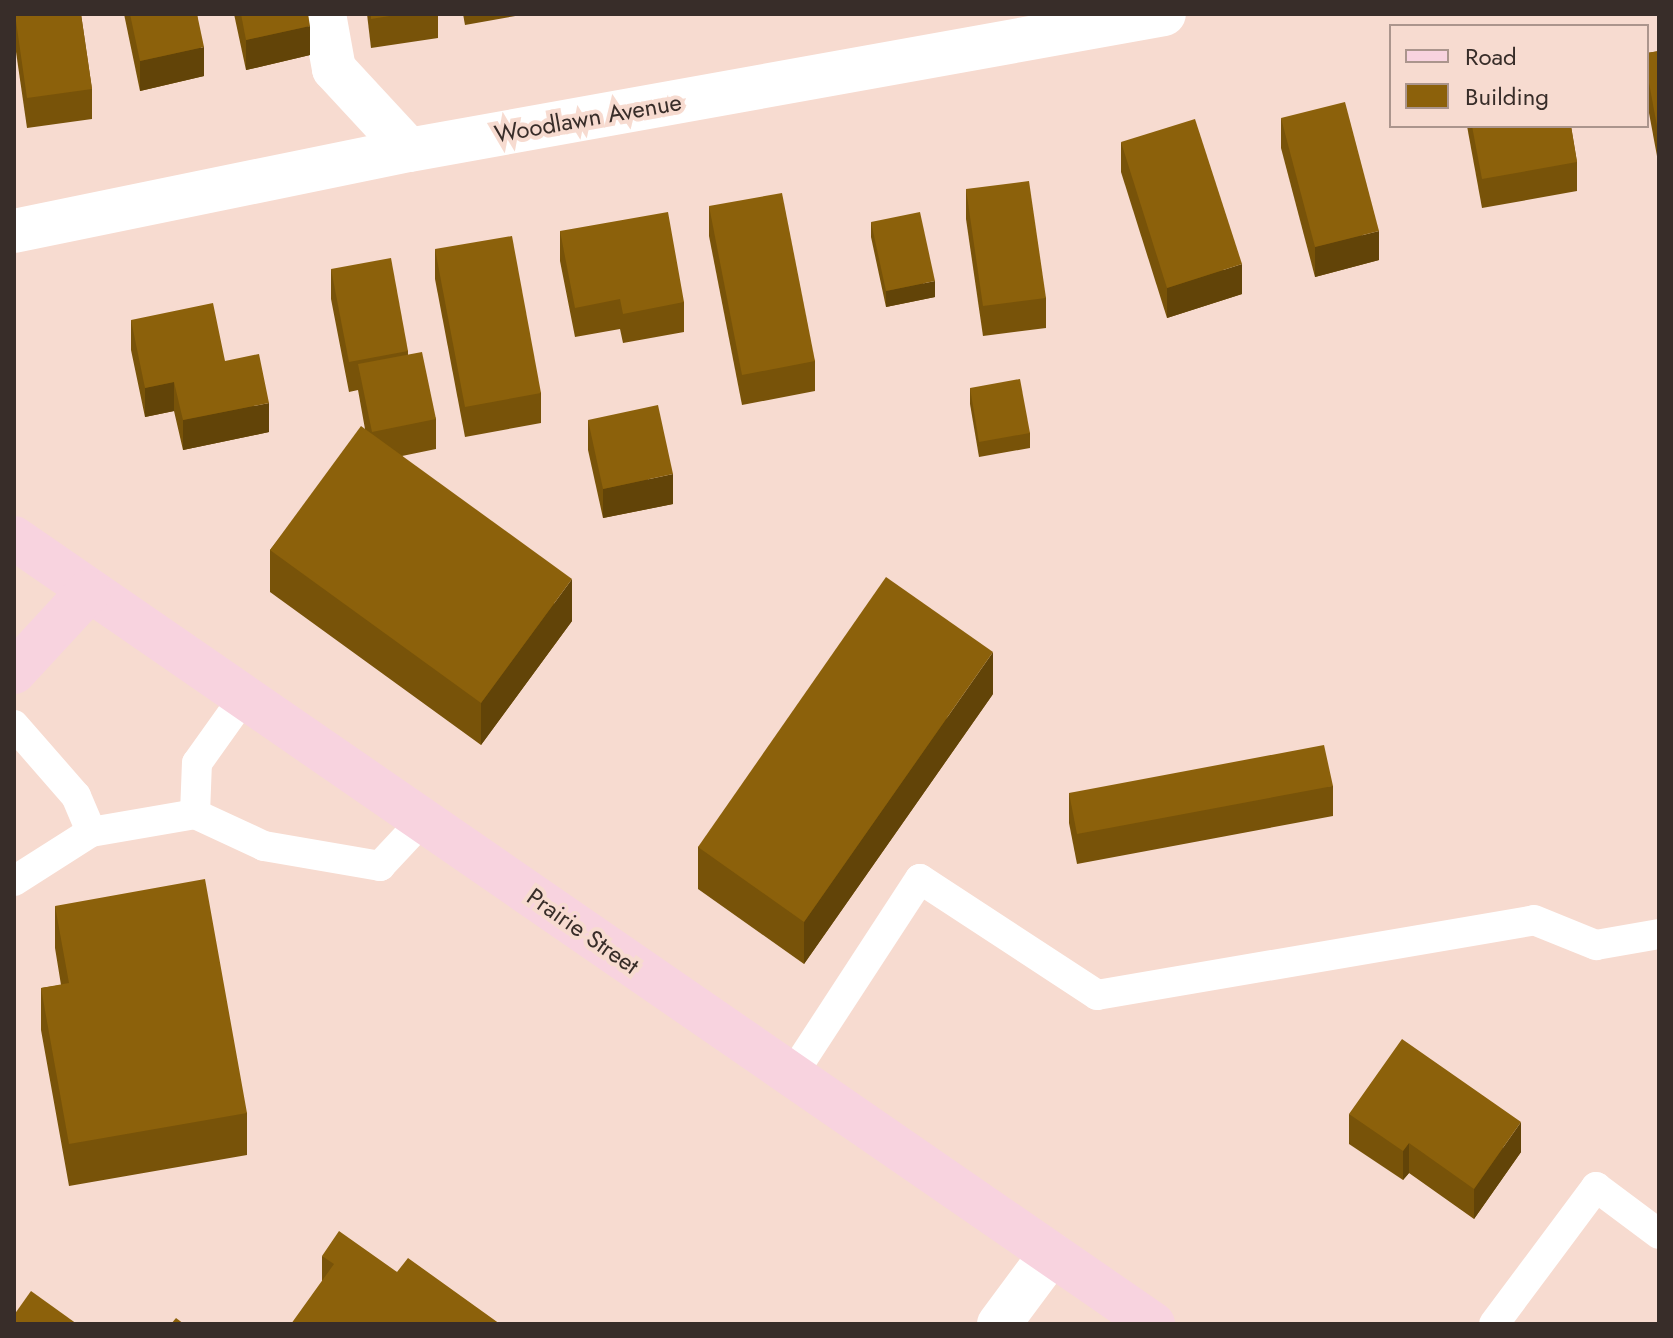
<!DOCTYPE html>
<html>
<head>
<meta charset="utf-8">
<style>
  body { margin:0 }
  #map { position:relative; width:1673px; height:1338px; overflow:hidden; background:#f7dbd0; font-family:Jost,sans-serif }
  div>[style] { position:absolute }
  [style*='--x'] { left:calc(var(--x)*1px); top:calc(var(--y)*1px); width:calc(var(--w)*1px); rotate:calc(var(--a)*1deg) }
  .lane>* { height:30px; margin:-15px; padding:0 15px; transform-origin:15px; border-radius:15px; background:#fff }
  .street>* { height:44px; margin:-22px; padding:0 22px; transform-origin:22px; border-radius:22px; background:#fff }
  .secondary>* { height:44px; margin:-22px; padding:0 22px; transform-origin:22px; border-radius:22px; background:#f8d3df }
  .wall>* { inset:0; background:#785309 }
  .shaded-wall>* { inset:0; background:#624408 }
  .building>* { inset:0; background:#8c610b }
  span { translate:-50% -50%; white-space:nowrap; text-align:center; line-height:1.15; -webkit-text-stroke:8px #f7dbd0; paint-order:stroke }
  .street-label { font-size:24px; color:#382d29 }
  .frame { position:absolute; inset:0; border:16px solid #382d29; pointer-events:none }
  .legend { position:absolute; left:1389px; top:24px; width:260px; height:104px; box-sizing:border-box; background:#f7dbd0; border:2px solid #ab958d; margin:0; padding:10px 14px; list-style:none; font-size:24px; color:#382d29 }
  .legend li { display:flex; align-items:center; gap:16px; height:40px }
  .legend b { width:40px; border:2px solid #ab958d }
</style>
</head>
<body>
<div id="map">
  <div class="lane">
    <i style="--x:14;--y:725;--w:94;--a:48.9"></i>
    <i style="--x:76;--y:796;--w:39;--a:67"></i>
    <i style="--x:195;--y:814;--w:51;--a:-87.8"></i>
    <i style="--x:197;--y:763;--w:81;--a:-54.5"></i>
    <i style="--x:14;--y:881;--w:91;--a:-32.5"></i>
    <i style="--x:91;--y:832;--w:106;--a:-9.8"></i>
    <i style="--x:195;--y:814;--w:76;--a:24.9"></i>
    <i style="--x:264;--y:846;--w:118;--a:9.8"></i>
    <i style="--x:380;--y:866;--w:62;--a:-47"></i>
    <i style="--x:792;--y:1075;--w:234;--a:-56.9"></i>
    <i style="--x:920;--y:879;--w:212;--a:33.2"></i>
    <i style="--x:1097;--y:995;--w:443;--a:-9.7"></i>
    <i style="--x:1534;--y:920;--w:67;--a:22"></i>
    <i style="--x:1596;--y:945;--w:64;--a:-9.9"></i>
    <i style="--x:1494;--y:1324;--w:171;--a:-53.3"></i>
    <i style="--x:1596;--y:1187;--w:79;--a:36.7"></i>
  </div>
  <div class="street">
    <i style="--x:324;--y:14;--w:56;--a:79.7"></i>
    <i style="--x:334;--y:69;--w:110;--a:47.2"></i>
    <i style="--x:14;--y:231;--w:403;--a:-11.6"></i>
    <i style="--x:409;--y:150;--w:767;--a:-10.21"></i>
    <i style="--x:999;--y:1324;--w:87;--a:-53.4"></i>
  </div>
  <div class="secondary">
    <i style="--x:14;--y:538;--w:1384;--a:34.61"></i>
    <i style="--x:14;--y:672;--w:110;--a:-47.2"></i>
  </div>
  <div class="wall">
    <i style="clip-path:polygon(14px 14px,81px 14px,92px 89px,92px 119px,27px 128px,14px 38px)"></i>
    <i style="clip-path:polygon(124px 14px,197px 14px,204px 76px,140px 91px)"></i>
    <i style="clip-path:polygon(234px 14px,308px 14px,310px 55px,246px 70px)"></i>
    <i style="clip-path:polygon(367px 14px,438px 14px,438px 38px,371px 48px)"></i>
    <i style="clip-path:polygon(463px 14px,527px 14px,465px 25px)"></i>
    <i style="clip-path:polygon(1659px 51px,1659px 167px,1647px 102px,1647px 53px)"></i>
    <i style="clip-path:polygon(1281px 118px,1379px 260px,1315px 277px,1281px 148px)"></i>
    <i style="clip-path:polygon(1467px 126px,1571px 126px,1577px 162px,1577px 191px,1482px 208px)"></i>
    <i style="clip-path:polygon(1121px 142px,1242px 294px,1167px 318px,1121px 172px)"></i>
    <i style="clip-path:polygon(966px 189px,1046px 298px,1046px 328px,983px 336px,966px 219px)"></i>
    <i style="clip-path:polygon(709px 206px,815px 361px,815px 391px,742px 405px,709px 236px)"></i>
    <i style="clip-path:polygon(871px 222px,935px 297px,886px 307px,871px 237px)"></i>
    <i style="clip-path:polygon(560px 231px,684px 302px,684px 332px,623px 343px,620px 329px,575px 337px,560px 261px)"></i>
    <i style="clip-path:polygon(435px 249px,541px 393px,541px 423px,465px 437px,435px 279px)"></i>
    <i style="clip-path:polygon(331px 269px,408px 351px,408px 355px,436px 419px,436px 449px,402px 456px,572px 621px,481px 745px,270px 592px,270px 550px,365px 429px,358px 390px,349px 392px,331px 299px)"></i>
    <i style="clip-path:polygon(131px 320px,225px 361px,269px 432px,183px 450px,174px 411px,145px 417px,131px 350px)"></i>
    <i style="clip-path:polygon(970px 388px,1030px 433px,1030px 448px,979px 457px,970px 404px)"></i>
    <i style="clip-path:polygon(588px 420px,673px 504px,603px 518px,588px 450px)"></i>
    <i style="clip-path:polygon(993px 694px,804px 964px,698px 889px,698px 847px)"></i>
    <i style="clip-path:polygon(1333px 786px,1333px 816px,1077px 864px,1069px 823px,1069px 793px)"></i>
    <i style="clip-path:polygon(55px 906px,247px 1113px,247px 1155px,69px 1186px,41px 1030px,41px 988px,61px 985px,55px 948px)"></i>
    <i style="clip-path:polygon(1349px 1114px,1521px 1152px,1474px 1219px,1409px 1173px,1403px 1180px,1349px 1144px)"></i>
    <i style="clip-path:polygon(322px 1256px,397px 1272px,322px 1281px)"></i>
  </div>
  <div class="shaded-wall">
    <i style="clip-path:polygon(310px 26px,310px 55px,246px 70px,246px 40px)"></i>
    <i style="clip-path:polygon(204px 47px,204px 76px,140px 91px,140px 61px)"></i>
    <i style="clip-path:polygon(1379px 231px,1379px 260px,1315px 277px,1315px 247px)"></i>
    <i style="clip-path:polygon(1242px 264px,1242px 294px,1167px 318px,1167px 288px)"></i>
    <i style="clip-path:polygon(935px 281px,935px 297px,886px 307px,886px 291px)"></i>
    <i style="clip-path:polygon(174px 382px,174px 411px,145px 417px,145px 388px)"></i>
    <i style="clip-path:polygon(269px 403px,269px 432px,183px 450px,183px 420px)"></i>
    <i style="clip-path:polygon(673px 474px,673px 504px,603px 518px,603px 489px)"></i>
    <i style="clip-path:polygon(572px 579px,572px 621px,481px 745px,481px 703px)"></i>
    <i style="clip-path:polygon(993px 652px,993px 694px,804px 964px,804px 922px)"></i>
    <i style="clip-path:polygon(1521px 1122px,1521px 1152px,1474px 1219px,1474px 1189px)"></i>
    <i style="clip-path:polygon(1409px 1143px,1409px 1173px,1403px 1180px,1403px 1151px)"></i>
  </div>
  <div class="building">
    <i style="clip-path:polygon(15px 14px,81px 14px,92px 89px,27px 98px)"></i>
    <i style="clip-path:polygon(130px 14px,197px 14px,204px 47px,140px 61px)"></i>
    <i style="clip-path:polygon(241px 14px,308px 14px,310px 26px,246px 40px)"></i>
    <i style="clip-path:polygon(371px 14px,402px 14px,371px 19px)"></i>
    <i style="clip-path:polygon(1659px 51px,1659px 137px,1647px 72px,1647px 53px)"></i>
    <i style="clip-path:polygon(1345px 102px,1379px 231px,1315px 247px,1281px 118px)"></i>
    <i style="clip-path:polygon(1195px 119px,1242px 264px,1167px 288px,1121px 142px)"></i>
    <i style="clip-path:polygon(1472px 126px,1571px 126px,1577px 162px,1482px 179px)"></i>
    <i style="clip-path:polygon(1029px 181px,1046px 298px,983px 306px,966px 189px)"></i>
    <i style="clip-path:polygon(782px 193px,815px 361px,742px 375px,709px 206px)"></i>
    <i style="clip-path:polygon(668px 212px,684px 302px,623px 314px,620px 299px,575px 308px,560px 231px)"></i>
    <i style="clip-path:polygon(920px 212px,935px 281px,886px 291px,871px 222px)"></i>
    <i style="clip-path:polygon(512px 236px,541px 393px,465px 407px,435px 249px)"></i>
    <i style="clip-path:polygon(391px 258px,408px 351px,349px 362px,331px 269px)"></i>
    <i style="clip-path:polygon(213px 303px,225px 361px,259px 354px,269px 403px,183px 420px,174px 382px,145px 388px,131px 320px)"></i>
    <i style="clip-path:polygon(422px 352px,436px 419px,372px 432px,358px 364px)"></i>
    <i style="clip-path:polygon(1020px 379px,1030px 433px,979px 442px,970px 388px)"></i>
    <i style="clip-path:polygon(658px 405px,673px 474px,603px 489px,588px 420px)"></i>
    <i style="clip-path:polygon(361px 426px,572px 579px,481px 703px,270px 550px)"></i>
    <i style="clip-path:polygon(886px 577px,993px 652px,804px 922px,698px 847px)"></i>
    <i style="clip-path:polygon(1324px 745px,1333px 786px,1077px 834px,1069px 793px)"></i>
    <i style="clip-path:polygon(205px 879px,247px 1113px,69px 1144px,41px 988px,69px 983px,55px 906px)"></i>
    <i style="clip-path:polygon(1402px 1039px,1521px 1122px,1474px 1189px,1409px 1143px,1403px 1151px,1349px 1114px)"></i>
    <i style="clip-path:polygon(339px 1231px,397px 1272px,408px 1258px,500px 1324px,291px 1324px,334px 1264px,322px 1256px)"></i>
    <i style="clip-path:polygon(31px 1291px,77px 1324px,14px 1324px,14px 1315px)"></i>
    <i style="clip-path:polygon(176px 1318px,184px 1324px,171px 1324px)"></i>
  </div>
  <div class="street-label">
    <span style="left:588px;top:118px;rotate:-10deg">Woodlawn Avenue</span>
    <span style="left:583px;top:931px;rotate:35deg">Prairie Street</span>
  </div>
  <div class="frame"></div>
  <ul class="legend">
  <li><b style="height:10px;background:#f8d3df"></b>Road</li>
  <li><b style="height:22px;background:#8c610b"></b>Building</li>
  </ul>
</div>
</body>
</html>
